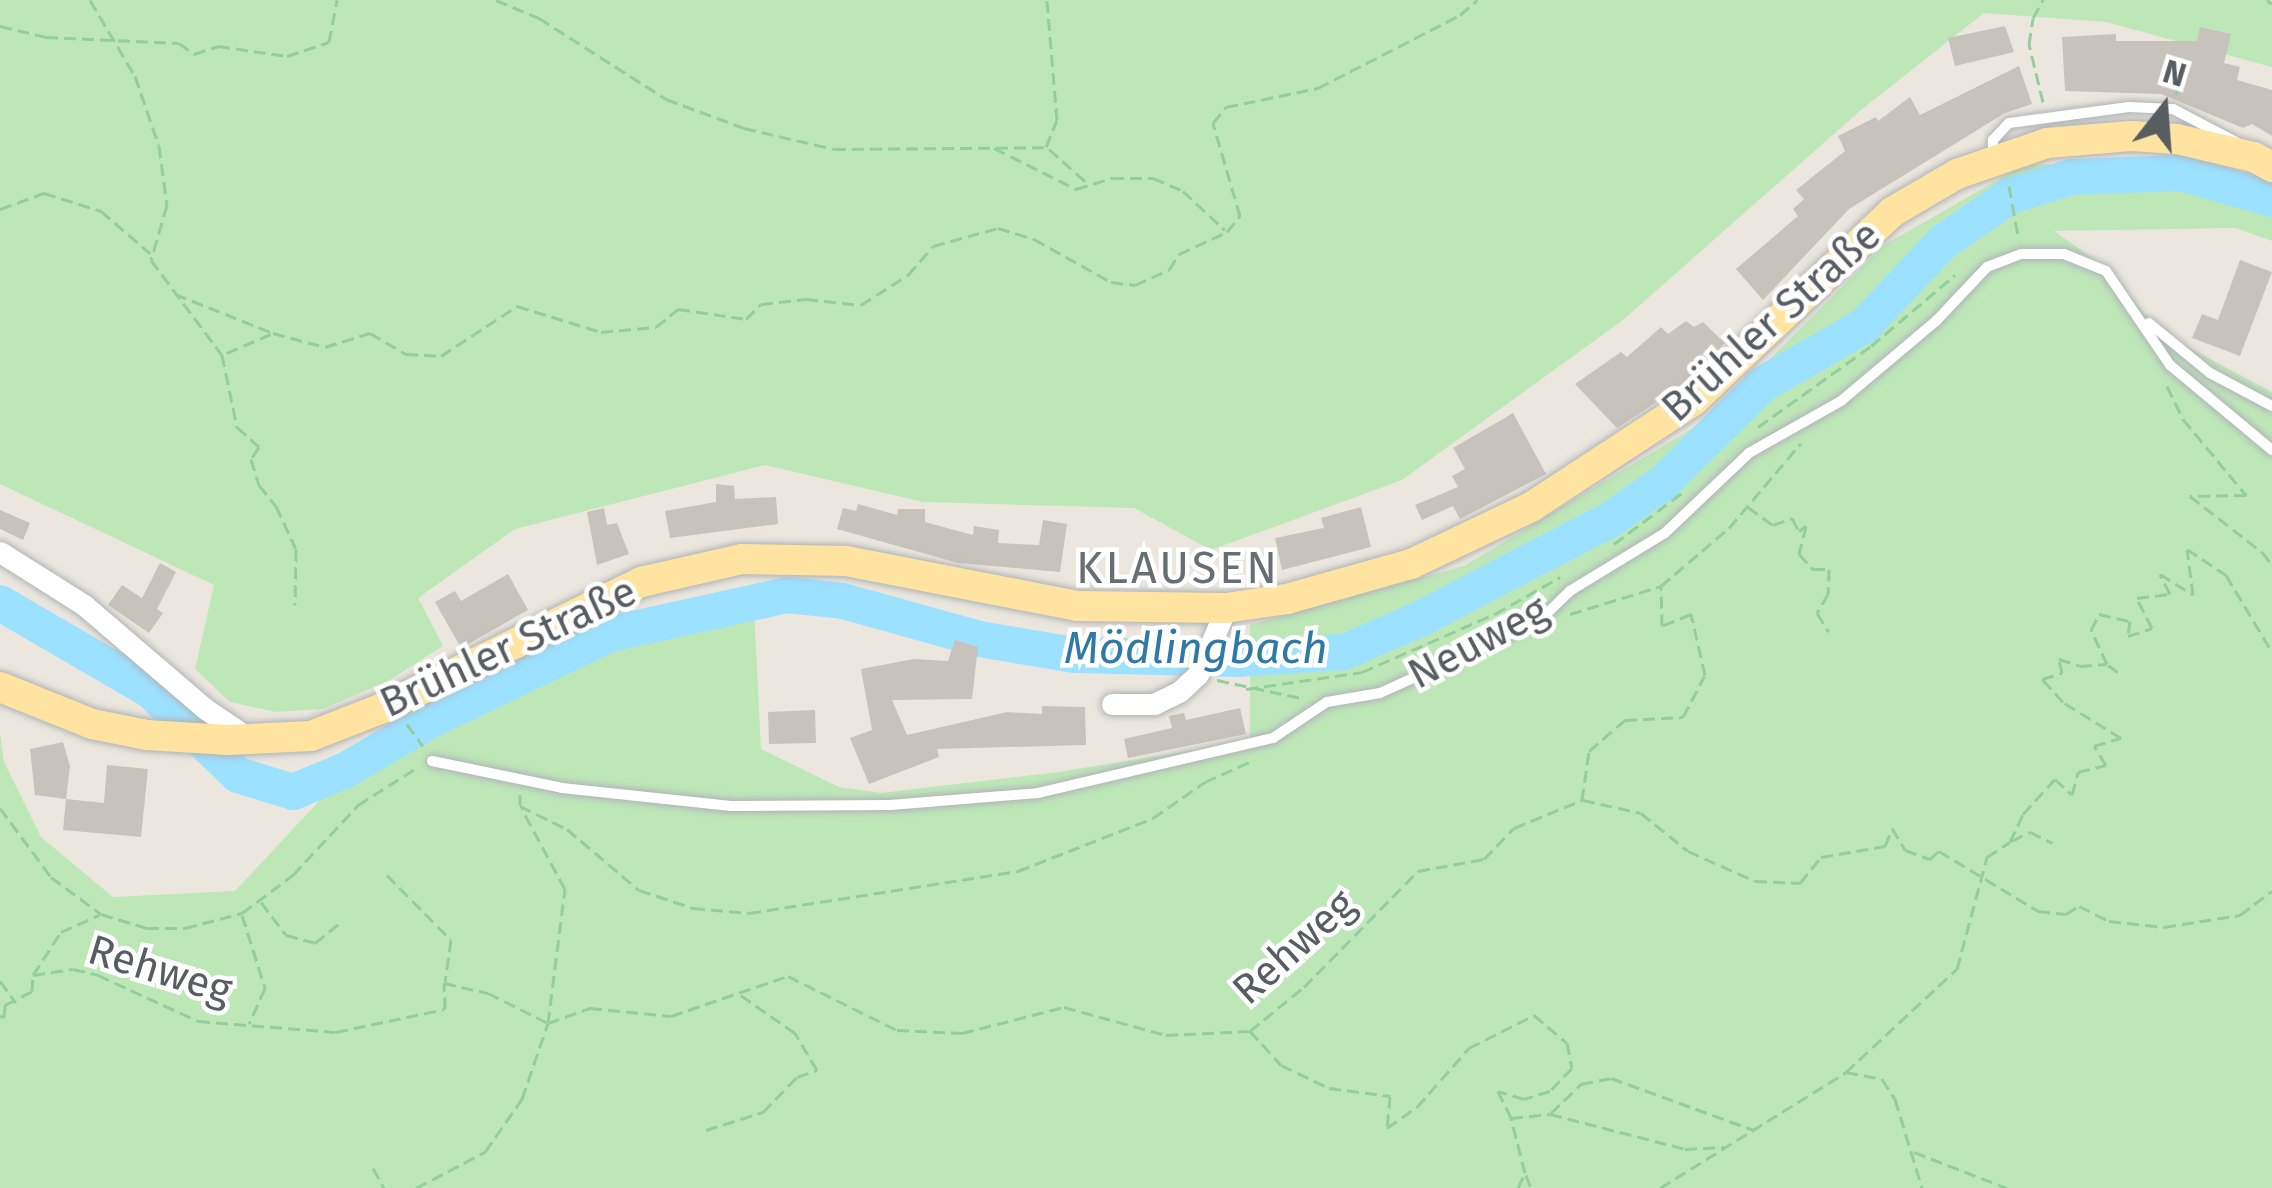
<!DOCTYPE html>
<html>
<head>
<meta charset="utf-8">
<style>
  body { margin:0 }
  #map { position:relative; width:2272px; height:1188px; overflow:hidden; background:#ece7de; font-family:"Fira Sans",sans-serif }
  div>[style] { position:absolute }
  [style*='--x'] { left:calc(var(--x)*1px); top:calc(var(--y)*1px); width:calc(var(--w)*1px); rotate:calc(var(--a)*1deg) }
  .green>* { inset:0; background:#bee7b8 }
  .river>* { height:36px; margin:-18px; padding:0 18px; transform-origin:18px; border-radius:18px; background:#9ce1ff }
  .building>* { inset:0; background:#c7c2bb }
  .path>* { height:3px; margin-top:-1.5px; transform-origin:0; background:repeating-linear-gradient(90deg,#93ce9c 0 12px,transparent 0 18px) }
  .roads { filter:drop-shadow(0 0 3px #b0b4b8) drop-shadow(0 0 3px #b0b4b8) }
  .lane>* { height:10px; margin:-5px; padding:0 5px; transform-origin:5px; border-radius:5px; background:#fff }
  .street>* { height:21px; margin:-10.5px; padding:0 10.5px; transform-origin:10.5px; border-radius:10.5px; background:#fff }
  .primary>* { height:30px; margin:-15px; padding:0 15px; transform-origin:15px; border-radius:15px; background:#ffe3a1 }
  span { translate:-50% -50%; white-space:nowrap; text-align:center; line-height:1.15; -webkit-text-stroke:9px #fff; paint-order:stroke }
  .street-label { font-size:42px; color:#585d61 }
  .neighbourhood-label { font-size:45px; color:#686f73; letter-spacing:3px }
  .water-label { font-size:45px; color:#2f79a6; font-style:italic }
  .north { position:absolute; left:2104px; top:48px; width:120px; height:120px; -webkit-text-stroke:9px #fff; paint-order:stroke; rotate:17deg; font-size:33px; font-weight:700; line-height:48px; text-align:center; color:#585d61 }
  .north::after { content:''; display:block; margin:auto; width:42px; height:54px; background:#585d61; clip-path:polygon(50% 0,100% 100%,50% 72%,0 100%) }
</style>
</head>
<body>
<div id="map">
  <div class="green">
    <i style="clip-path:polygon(0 0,2272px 0,2272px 67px,2106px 22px,1984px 13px,1861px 110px,1623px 320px,1402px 480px,1211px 550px,1134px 508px,923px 502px,765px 465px,515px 529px,418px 598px,443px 646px,388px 681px,323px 709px,276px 712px,230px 702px,195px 669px,214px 585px,0 484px)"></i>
    <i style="clip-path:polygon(2130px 162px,2272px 190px,2272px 241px,2235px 228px,2054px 231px,2109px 270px,2144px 313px,2184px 345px,2272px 392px,2272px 1188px,0 1188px,0 732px,4px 762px,41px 837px,113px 897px,235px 891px,376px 740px,621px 621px,753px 587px,761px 749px,839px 787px,881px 793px,1058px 772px,1250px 741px,1250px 625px,1464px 566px,1713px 416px,1884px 245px,2024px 165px)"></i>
  </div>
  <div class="river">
    <i style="--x:0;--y:603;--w:175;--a:30.2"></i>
    <i style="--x:151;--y:691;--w:121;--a:44"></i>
    <i style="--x:238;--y:775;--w:58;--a:17.2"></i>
    <i style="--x:293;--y:792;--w:57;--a:-22.5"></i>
    <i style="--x:346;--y:770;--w:96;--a:-30.6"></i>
    <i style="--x:429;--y:721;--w:201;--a:-25.7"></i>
    <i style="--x:610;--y:634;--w:182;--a:-12.4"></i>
    <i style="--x:788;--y:595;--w:55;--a:6.2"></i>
    <i style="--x:843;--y:601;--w:141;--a:15.6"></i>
    <i style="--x:979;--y:639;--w:97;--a:9.5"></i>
    <i style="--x:1075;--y:655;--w:163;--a:1.4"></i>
    <i style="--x:1238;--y:659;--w:106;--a:-3.8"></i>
    <i style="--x:1344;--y:652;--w:81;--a:-23.4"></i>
    <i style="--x:1418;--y:620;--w:218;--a:-27.6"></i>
    <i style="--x:1611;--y:519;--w:63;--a:-34.7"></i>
    <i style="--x:1663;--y:483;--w:141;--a:-44.7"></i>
    <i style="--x:1763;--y:384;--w:116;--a:-29.9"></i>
    <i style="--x:1864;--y:326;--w:115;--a:-46.8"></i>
    <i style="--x:1943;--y:242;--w:81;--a:-34.5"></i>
    <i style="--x:2010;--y:196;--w:64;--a:-17.3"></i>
    <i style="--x:2071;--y:177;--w:109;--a:-2.1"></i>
    <i style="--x:2180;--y:173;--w:96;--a:15.8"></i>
  </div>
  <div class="building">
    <i style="clip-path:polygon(2005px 26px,2014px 52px,1955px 66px,1948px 38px)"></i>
    <i style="clip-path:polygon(2200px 27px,2231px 34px,2224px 63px,2240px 67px,2237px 80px,2272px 90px,2272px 136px,2252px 124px,2243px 128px,2161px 94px,2065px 91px,2062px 37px,2116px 34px,2116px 41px,2197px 41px)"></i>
    <i style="clip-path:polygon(2019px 66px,2032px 104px,2005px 113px,1849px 209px,1763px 300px,1736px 269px,1798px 216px,1793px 209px,1804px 199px,1796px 190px,1845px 151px,1838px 136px,1876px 117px,1878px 121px,1910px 97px,1920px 115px)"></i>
    <i style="clip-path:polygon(2240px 260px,2272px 272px,2240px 356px,2192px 338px,2202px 314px,2218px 320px)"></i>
    <i style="clip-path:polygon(1686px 321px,1694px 327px,1703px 322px,1725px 343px,1681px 386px,1617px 428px,1575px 384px,1621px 352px,1627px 357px,1661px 327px,1668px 334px)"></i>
    <i style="clip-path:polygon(1513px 413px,1546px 474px,1460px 519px,1453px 506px,1422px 520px,1415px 505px,1458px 487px,1452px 476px,1465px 469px,1453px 448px)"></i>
    <i style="clip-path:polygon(716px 484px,734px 486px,735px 499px,776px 497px,778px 524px,670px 538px,665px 511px,716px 502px)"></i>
    <i style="clip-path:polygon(858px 504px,897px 515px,898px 509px,925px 509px,925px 522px,973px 535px,974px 526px,999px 530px,998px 543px,1039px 545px,1043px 520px,1067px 524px,1060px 572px,958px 563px,837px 529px,843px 508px,856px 511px)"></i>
    <i style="clip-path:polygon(1361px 507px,1371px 547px,1282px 570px,1275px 538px,1324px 528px,1321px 518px)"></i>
    <i style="clip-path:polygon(604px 508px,607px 525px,617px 523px,629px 554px,597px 565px,587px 512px)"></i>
    <i style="clip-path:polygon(0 510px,30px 523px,23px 540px,0 529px)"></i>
    <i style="clip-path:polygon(160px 563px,176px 572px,157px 609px,163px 613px,149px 633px,108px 605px,122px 585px,142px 598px)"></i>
    <i style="clip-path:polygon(508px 574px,528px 610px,461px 648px,435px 602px,455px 591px,461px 601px)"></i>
    <i style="clip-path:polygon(955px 640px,978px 647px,972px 699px,892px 700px,907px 735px,1007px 712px,1042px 714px,1042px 706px,1085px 707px,1086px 745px,937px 749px,939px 757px,869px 784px,850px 738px,872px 730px,861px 669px,914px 659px,948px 661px)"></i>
    <i style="clip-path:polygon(1240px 708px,1246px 734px,1128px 758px,1124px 739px,1172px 728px,1169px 716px,1184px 713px,1186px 720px)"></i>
    <i style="clip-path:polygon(815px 710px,816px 743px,769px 744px,768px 712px)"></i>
    <i style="clip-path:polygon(63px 742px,70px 766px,66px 799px,35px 795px,30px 749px)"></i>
    <i style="clip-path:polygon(107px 765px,148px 769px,141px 837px,63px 830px,66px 799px,104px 803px)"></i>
  </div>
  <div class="path">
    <i style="--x:90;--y:0;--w:88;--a:59.4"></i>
    <i style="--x:135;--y:76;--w:74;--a:71.1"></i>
    <i style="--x:159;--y:146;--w:60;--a:82.3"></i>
    <i style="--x:167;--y:205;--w:57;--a:106.2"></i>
    <i style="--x:151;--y:260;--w:119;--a:53.2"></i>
    <i style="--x:496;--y:0;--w:47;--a:22.7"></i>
    <i style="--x:539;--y:18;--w:151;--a:32.5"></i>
    <i style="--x:666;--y:99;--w:83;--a:20.4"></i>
    <i style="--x:744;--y:128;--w:92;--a:13.1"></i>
    <i style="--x:834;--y:149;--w:212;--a:-0.5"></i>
    <i style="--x:1046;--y:147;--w:29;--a:-68"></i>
    <i style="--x:1057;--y:120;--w:120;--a:-94.8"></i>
    <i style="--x:2267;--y:0;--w:6;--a:39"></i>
    <i style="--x:0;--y:26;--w:47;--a:13.4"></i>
    <i style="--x:46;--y:37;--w:133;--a:2.6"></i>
    <i style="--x:179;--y:43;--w:19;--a:36"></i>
    <i style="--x:194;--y:54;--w:25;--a:-18"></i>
    <i style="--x:218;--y:46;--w:70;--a:8.2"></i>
    <i style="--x:287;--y:56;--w:44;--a:-18.4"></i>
    <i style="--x:329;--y:42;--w:43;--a:-79.2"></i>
    <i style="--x:2176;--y:95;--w:33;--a:-79"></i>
    <i style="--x:2043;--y:102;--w:60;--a:-103.6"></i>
    <i style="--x:2029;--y:44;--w:26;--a:-81"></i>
    <i style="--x:2033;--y:18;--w:21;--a:-61"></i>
    <i style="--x:994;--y:148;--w:92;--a:26.6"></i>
    <i style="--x:1076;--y:189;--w:38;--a:-17"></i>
    <i style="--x:1112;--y:178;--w:41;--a:0"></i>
    <i style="--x:1153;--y:178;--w:33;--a:23"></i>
    <i style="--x:1183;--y:191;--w:57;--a:42.9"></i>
    <i style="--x:1049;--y:149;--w:51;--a:41.8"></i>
    <i style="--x:2009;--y:186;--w:51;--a:79.8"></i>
    <i style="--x:0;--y:209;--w:47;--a:-20"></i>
    <i style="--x:44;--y:193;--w:60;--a:17.5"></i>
    <i style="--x:101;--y:211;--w:65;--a:40.6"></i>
    <i style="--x:175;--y:294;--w:105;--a:21.7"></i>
    <i style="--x:273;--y:333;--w:54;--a:15.1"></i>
    <i style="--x:325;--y:347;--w:47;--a:-17.3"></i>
    <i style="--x:370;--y:333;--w:42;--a:30.3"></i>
    <i style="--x:406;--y:354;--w:35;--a:3"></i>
    <i style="--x:441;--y:356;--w:91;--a:-33.3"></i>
    <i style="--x:517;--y:306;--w:88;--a:17.2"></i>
    <i style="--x:601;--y:332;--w:55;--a:-5.2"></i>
    <i style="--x:656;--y:327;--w:28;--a:-39"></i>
    <i style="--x:678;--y:309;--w:69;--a:8.4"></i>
    <i style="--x:746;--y:319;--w:21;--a:-45"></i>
    <i style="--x:761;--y:304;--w:45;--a:-6.3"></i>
    <i style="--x:806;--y:299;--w:55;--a:6.2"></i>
    <i style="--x:861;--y:305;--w:56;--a:-32.6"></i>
    <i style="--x:908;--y:275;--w:38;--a:-49"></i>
    <i style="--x:933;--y:246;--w:67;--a:-15.5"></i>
    <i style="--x:998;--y:228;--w:38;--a:17"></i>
    <i style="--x:1034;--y:239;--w:88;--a:29.2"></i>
    <i style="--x:1111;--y:282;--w:24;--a:7"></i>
    <i style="--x:1135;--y:285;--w:37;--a:-24"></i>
    <i style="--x:1169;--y:270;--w:19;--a:-58"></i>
    <i style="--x:1179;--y:254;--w:53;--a:-24.6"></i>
    <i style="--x:1227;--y:232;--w:21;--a:-51"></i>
    <i style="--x:1240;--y:216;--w:97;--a:-106.2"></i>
    <i style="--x:1213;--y:123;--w:21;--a:-51"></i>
    <i style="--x:1226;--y:107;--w:94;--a:-11.7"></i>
    <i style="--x:1318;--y:88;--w:160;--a:-27.2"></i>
    <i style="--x:1460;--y:15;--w:23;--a:-41"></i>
    <i style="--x:271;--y:334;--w:53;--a:156.8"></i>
    <i style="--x:222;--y:355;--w:74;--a:78.2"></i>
    <i style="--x:237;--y:427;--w:30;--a:42"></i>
    <i style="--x:259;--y:447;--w:14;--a:124"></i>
    <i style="--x:251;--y:459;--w:27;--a:73"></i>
    <i style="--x:259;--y:485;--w:27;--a:51"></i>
    <i style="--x:276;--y:506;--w:47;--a:65.1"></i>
    <i style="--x:296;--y:549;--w:56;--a:91"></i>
    <i style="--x:2167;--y:386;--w:37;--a:64"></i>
    <i style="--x:2183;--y:419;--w:99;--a:50.3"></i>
    <i style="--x:2246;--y:495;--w:56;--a:179"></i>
    <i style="--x:2190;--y:496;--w:91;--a:37.9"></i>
    <i style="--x:2262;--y:552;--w:16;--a:52"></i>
    <i style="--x:1758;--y:427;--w:139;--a:-35.6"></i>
    <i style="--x:1871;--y:346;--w:110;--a:-40.2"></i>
    <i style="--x:1748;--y:507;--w:31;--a:36"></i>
    <i style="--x:1773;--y:525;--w:20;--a:-20"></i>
    <i style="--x:1792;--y:518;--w:15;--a:62"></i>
    <i style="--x:1799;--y:531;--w:9;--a:-36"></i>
    <i style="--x:1806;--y:526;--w:29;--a:104"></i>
    <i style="--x:1799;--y:554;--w:21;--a:47"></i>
    <i style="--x:1813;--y:569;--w:16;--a:0"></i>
    <i style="--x:1829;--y:569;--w:25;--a:92"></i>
    <i style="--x:1828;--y:594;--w:22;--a:120"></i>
    <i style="--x:1817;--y:613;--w:22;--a:58"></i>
    <i style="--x:1614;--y:544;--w:86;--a:-37"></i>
    <i style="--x:1570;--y:614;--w:95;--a:-17.1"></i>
    <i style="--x:1661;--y:586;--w:89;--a:-40.5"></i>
    <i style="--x:1729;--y:528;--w:111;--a:-49.7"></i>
    <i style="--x:2108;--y:665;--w:17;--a:36"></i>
    <i style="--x:1217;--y:680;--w:86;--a:12.1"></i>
    <i style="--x:1246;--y:689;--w:117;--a:-8.3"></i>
    <i style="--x:1362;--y:672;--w:145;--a:-23.6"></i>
    <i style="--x:1495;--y:614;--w:75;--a:-29.6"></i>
    <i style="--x:407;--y:724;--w:27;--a:54"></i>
    <i style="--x:520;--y:794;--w:12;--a:90"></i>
    <i style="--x:520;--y:806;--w:52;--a:26.1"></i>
    <i style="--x:567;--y:829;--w:94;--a:40.3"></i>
    <i style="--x:639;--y:890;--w:57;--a:18.4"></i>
    <i style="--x:693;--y:908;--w:56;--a:5.1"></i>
    <i style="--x:749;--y:913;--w:272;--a:-8.9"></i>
    <i style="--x:1018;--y:871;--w:145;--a:-21.4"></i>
    <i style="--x:1153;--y:818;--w:63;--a:-34.7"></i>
    <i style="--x:1205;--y:782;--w:54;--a:-24.2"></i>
    <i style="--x:1583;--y:800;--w:59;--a:12.6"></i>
    <i style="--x:1641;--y:813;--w:60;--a:39"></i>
    <i style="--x:1688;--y:851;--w:73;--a:24.1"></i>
    <i style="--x:1755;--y:881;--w:45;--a:2.5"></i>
    <i style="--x:1800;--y:883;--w:33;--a:-51"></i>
    <i style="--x:1821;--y:857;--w:65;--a:-9.8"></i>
    <i style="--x:1885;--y:846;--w:15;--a:-67"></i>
    <i style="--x:0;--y:808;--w:86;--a:53.5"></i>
    <i style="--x:51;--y:877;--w:62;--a:36.5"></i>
    <i style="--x:101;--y:914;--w:48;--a:16.9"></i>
    <i style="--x:147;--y:928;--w:38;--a:0"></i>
    <i style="--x:185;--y:928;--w:59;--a:-14.7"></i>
    <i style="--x:242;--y:913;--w:64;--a:-36.7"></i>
    <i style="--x:293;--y:875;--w:96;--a:-47.1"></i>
    <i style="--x:358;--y:805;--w:71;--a:-32.3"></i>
    <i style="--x:1892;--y:828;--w:26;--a:59"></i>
    <i style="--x:1905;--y:850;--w:27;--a:20"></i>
    <i style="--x:1930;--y:859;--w:12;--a:-42"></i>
    <i style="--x:1939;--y:851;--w:116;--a:31.2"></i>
    <i style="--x:2038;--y:911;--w:28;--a:6"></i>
    <i style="--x:2066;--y:914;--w:15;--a:-32"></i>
    <i style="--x:2079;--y:906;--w:34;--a:27"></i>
    <i style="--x:2109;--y:921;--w:55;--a:6.2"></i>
    <i style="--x:2164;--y:927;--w:77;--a:-9"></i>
    <i style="--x:2240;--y:915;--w:40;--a:-37"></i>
    <i style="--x:2012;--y:841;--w:20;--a:-27"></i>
    <i style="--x:2030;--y:832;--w:25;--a:26"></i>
    <i style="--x:387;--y:875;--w:91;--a:45.4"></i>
    <i style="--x:451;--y:940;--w:42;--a:98.1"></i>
    <i style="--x:261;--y:902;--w:41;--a:52.9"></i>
    <i style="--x:286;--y:935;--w:30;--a:15"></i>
    <i style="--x:315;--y:943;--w:32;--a:-39"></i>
    <i style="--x:242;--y:915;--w:77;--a:72.5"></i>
    <i style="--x:265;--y:988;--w:39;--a:114"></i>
    <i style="--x:33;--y:975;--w:40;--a:-8.5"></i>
    <i style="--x:73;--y:969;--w:26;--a:13"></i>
    <i style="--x:98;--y:975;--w:110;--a:24.7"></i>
    <i style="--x:198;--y:1021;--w:138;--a:4.6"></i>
    <i style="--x:336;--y:1032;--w:111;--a:-11.9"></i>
    <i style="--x:445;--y:1009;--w:26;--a:-92"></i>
    <i style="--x:444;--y:983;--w:45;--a:12.8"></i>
    <i style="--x:488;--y:993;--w:67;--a:26.6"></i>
    <i style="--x:548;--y:1023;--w:45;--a:-19.7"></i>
    <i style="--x:590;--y:1008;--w:81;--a:5.6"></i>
    <i style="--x:671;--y:1016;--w:124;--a:-18.9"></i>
    <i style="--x:788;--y:976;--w:122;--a:26.4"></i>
    <i style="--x:897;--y:1030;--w:65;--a:2.6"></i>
    <i style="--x:962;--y:1033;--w:105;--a:-14.3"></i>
    <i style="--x:1064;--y:1007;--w:106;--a:15.4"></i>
    <i style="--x:1166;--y:1035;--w:84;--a:-2.7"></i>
    <i style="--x:1250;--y:1031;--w:70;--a:-39.2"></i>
    <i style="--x:1304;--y:987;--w:163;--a:-45.5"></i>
    <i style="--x:1418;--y:871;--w:67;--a:-10.3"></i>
    <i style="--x:1484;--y:859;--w:43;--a:-45.9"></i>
    <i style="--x:1514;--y:828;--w:74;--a:-22.4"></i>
    <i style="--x:1582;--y:800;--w:49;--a:-81.9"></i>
    <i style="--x:1589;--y:751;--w:48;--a:-40.7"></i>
    <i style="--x:1625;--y:720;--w:58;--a:-3"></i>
    <i style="--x:1683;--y:717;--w:47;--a:-62.4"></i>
    <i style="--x:1705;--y:675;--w:63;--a:-102.9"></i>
    <i style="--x:1691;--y:614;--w:31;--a:158"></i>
    <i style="--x:1662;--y:626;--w:40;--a:-91.4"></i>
    <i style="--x:0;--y:981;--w:27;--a:54"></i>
    <i style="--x:0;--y:1016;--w:4;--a:14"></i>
    <i style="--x:4;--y:1017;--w:12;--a:-85"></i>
    <i style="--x:5;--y:1005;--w:30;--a:-27"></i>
    <i style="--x:32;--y:991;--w:16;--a:-86"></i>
    <i style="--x:33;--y:975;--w:51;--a:-56.9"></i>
    <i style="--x:61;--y:932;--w:42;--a:-24.1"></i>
    <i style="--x:1250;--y:1031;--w:46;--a:47.6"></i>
    <i style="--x:1281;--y:1065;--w:53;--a:25.6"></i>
    <i style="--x:1329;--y:1088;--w:62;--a:7.5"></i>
    <i style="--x:1390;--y:1096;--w:32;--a:95"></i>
    <i style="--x:1387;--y:1128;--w:37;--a:-35"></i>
    <i style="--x:1417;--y:1107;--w:79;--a:-48.6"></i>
    <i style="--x:1469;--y:1048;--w:73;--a:-26.9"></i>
    <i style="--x:1534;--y:1015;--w:43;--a:40.3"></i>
    <i style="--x:1567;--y:1043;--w:25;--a:79"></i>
    <i style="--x:1572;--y:1068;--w:32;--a:134"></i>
    <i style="--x:1550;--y:1091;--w:27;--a:163"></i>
    <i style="--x:1524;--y:1099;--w:27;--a:-163"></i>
    <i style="--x:1498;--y:1091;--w:30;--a:64"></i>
    <i style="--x:1846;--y:1072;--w:37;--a:11"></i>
    <i style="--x:1882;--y:1079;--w:24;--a:57"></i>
    <i style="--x:1895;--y:1099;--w:93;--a:73.1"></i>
    <i style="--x:1551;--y:1113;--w:42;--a:-44"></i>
    <i style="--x:1581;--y:1084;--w:31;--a:-11"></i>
    <i style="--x:1611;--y:1078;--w:152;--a:20"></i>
    <i style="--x:706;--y:1130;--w:60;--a:-17.5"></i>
    <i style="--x:763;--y:1112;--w:49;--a:-45.8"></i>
    <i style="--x:797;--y:1077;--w:21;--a:-19"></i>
    <i style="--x:817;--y:1070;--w:43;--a:-120.7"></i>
    <i style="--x:795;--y:1033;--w:68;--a:-145.1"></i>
    <i style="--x:1914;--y:1152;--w:100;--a:21.2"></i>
    <i style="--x:373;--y:1168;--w:23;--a:61"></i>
    <i style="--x:1526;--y:1175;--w:14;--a:69"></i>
    <i style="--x:416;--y:1188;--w:78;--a:-27.6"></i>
    <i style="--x:485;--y:1152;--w:65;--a:-55.1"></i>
    <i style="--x:522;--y:1099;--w:80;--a:-71.1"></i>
    <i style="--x:548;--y:1023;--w:135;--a:-82.8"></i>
    <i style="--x:565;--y:889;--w:91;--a:-118.3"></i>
    <i style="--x:1518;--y:1188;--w:17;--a:-65"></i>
    <i style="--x:1525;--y:1173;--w:57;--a:-104.3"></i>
    <i style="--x:1511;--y:1118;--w:39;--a:-6"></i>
    <i style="--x:1550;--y:1114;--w:139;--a:14.5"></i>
    <i style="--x:1685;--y:1149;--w:40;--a:-2.9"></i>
    <i style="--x:1660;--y:1188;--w:219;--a:-31.9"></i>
    <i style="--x:1846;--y:1072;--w:151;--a:-42.9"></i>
    <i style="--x:1957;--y:969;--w:116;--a:-75"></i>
    <i style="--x:1987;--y:857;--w:27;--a:-33"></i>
    <i style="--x:2010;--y:842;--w:31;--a:-65"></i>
    <i style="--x:2023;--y:814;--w:47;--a:-47.6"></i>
    <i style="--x:2055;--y:779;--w:23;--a:43"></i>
    <i style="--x:2072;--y:795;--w:24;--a:-75"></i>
    <i style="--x:2078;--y:772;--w:29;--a:-14"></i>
    <i style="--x:2106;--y:765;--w:22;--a:-122"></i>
    <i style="--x:2094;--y:746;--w:28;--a:-17"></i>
    <i style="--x:2121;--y:738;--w:68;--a:-148.2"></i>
    <i style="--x:2063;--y:702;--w:31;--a:-132"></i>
    <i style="--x:2042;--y:679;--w:21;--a:-17"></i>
    <i style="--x:2062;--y:673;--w:14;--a:-102"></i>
    <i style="--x:2059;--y:659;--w:22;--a:18"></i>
    <i style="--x:2080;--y:666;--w:27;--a:-4"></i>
    <i style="--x:2107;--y:664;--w:38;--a:-115"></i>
    <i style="--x:2091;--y:630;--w:18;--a:-63"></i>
    <i style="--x:2099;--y:614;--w:32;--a:13"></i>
    <i style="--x:2130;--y:621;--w:15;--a:98"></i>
    <i style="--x:2128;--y:636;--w:25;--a:-18"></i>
    <i style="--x:2152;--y:628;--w:34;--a:-117"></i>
    <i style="--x:2137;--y:598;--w:33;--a:-7"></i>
    <i style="--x:2170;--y:594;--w:22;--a:-117"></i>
    <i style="--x:2160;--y:574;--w:39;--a:32"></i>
    <i style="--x:2193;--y:595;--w:46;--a:-97.4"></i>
    <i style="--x:2187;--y:549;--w:47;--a:33.7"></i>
    <i style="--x:2226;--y:575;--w:90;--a:59.1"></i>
  </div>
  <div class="roads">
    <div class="lane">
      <i style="--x:1993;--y:158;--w:18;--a:-90"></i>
      <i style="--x:1993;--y:140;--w:23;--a:-47"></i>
      <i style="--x:2009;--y:123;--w:121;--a:-7.6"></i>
      <i style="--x:2129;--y:107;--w:44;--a:2.6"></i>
      <i style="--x:2173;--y:109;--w:73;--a:27.6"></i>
      <i style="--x:2149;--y:323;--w:79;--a:39.3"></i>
      <i style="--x:2210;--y:373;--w:70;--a:28"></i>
      <i style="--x:432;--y:761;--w:133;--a:11.7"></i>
      <i style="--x:562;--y:788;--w:170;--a:6.1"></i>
      <i style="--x:731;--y:806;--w:159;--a:-0.4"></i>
      <i style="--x:890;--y:805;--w:148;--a:-4.6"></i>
      <i style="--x:1038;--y:793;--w:241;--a:-13.2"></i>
      <i style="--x:1273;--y:738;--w:65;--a:-33.7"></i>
      <i style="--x:1327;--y:702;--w:54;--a:-9.6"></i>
      <i style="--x:1380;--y:693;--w:175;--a:-24.4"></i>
      <i style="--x:1539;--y:621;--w:43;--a:-44.1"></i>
      <i style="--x:1570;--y:591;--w:111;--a:-31.4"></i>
      <i style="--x:1665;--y:533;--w:116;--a:-43.6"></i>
      <i style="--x:1749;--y:453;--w:106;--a:-29.5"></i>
      <i style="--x:1841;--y:401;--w:124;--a:-40.1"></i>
      <i style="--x:1936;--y:321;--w:74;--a:-46.6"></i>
      <i style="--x:1987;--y:267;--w:36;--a:-21"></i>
      <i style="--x:2021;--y:254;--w:43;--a:0"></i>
      <i style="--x:2064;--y:254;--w:45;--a:22"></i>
      <i style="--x:2106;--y:271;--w:114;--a:55.8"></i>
      <i style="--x:2170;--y:365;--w:133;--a:39.8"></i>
    </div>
    <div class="street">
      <i style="--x:0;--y:552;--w:99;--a:32.2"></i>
      <i style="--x:84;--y:605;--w:158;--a:40.6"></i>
      <i style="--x:204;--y:708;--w:55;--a:34"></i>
      <i style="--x:1112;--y:704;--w:42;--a:0"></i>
      <i style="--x:1154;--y:704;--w:28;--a:-26"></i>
      <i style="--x:1179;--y:692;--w:26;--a:-43"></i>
      <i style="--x:1198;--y:674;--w:72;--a:-67"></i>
    </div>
    <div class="primary">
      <i style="--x:0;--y:687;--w:99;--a:21.9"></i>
      <i style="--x:92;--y:724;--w:56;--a:11.3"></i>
      <i style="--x:147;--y:735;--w:81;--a:3.5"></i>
      <i style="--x:228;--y:740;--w:83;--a:-2.8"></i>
      <i style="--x:311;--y:736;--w:79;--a:-21.4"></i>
      <i style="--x:385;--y:707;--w:285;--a:-26"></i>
      <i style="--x:641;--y:582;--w:104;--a:-12.8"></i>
      <i style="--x:742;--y:559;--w:104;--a:1.1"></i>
      <i style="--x:846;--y:561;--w:236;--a:11"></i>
      <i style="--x:1078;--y:606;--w:148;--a:0.8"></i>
      <i style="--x:1226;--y:608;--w:62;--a:-8.4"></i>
      <i style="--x:1287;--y:599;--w:129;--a:-15.8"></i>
      <i style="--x:1411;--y:564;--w:133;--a:-25.4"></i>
      <i style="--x:1531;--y:507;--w:194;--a:-33.2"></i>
      <i style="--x:1693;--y:401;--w:274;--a:-43.5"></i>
      <i style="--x:1892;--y:212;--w:75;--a:-30.3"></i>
      <i style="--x:1957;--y:174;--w:95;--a:-19"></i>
      <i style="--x:2047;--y:143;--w:84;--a:-4.8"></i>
      <i style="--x:2131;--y:136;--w:46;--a:3.7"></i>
      <i style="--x:2177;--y:139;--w:79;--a:13.2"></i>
      <i style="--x:2254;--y:157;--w:21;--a:29"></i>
    </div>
  </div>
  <div class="street-label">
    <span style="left:1771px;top:321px;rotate:-42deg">Brühler Straße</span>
    <span style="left:1478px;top:642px;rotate:-28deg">Neuweg</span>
    <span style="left:508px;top:647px;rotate:-25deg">Brühler Straße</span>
    <span style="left:1294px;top:947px;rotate:-42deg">Rehweg</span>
    <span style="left:160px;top:970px;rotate:17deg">Rehweg</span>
  </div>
  <div class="neighbourhood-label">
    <span style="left:1178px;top:569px">KLAUSEN</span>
  </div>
  <div class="water-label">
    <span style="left:1196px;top:649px">Mödlingbach</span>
  </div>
  <div class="north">N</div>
</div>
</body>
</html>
